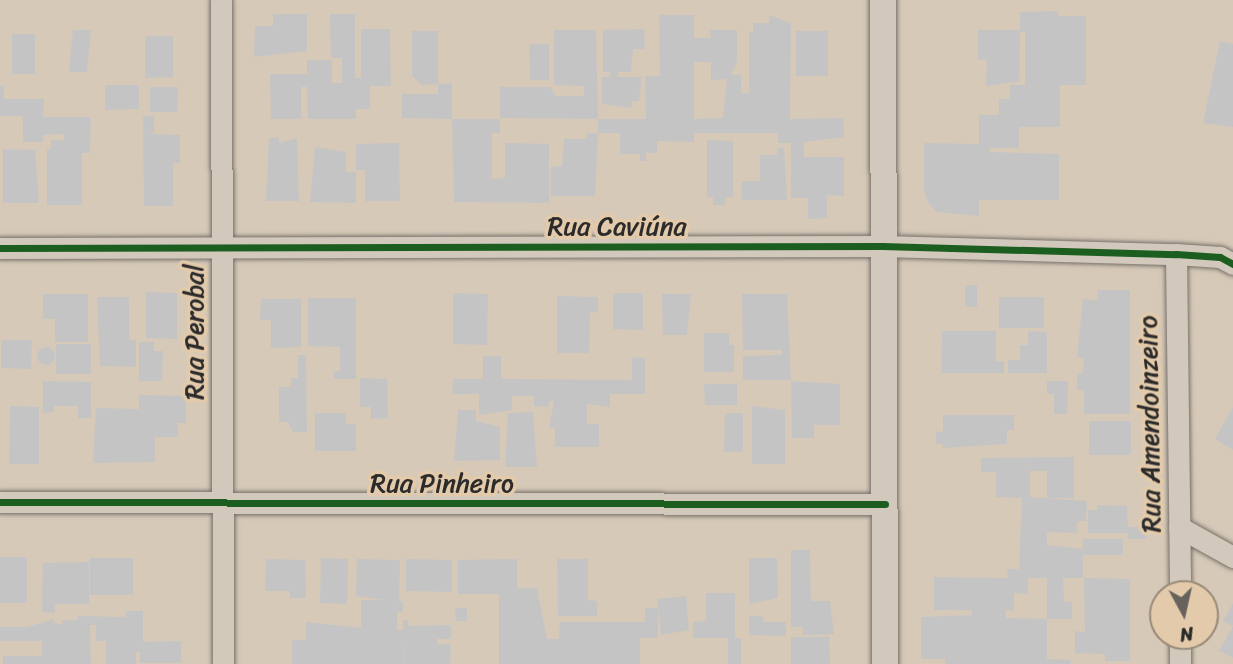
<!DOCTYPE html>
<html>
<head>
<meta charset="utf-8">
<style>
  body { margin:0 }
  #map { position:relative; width:1233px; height:664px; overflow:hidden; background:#d6c9b8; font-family:Sriracha,sans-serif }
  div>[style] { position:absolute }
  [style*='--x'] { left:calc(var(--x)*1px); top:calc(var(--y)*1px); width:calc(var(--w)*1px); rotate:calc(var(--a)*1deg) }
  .building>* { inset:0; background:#c5c4c5 }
  .round { border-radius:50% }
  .roads { filter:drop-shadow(0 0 2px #78726a) drop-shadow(0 0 2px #78726a) }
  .minor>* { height:21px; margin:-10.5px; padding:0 10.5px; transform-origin:10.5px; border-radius:10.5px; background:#d2c8bc }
  .tertiary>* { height:26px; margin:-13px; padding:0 13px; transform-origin:13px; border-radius:13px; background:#d2c8bc }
  .cycleway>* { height:7px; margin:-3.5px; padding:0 3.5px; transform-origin:3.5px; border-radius:3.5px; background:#1b5e20 }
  span { translate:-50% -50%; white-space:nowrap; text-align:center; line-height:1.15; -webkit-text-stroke:7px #e3caab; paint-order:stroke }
  .street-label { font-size:26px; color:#2b2b2b }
  .north { position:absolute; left:1149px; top:580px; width:70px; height:70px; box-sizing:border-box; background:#e3caab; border:2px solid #998a78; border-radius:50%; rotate:172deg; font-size:19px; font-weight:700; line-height:28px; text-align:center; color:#2b2b2b }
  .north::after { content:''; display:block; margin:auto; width:24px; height:32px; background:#67625c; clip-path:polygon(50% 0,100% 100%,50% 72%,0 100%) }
</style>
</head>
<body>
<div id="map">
  <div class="building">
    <i style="clip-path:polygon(1058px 11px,1058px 16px,1086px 16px,1086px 85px,1060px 85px,1060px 127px,1019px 127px,1019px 148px,989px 148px,990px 152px,1059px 154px,1059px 200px,979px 200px,979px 216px,937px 212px,928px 203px,924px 189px,924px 143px,979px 144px,979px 115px,999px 115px,999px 99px,1010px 99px,1010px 85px,1025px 85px,1025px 32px,1020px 32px,1019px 81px,986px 86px,987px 59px,978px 60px,978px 30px,1020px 30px,1020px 12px)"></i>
    <i style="clip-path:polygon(273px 14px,307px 14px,307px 51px,254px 57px,255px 26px,273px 26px)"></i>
    <i style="clip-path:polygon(330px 14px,355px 14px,355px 78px,361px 78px,361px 29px,390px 29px,391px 86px,370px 86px,370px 109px,356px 109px,356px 119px,308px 119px,307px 87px,301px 87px,301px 119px,271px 119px,270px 74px,307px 74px,307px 60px,332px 60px,332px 83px,342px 83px,342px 58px,331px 58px)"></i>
    <i style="clip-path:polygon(evenodd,659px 15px,694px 15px,694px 38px,711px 38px,710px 30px,737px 30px,737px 62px,731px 75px,741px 75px,741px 93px,749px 93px,749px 32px,753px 32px,753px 23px,769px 23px,769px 15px,791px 23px,790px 119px,843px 118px,844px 137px,804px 142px,804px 157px,844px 157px,844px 196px,827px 195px,827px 218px,808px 219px,808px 198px,791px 198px,791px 143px,778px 143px,778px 133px,694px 133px,694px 142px,657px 141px,657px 153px,646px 153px,646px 161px,640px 161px,640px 154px,620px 154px,620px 133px,598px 133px,598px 119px,646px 119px,645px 76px,660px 76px,659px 15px,694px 62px,711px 62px,711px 80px,727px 79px,723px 118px,694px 119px,694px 62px)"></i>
    <i style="clip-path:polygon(644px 29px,645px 49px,633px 49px,631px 72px,618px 72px,618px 77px,642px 77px,639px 101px,632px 101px,632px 108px,602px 104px,602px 77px,610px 77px,610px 72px,603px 72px,603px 30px)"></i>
    <i style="clip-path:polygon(73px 30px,91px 30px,87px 72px,69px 72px)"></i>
    <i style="clip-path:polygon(554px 30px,596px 30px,598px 119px,500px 118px,500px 87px,550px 87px,556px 96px,584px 96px,584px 86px,554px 85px)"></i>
    <i style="clip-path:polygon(412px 31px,438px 31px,438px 84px,452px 83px,452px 119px,402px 118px,402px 94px,438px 94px,438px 84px,422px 85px,412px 76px)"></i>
    <i style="clip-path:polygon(796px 31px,828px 31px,828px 76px,796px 76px)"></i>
    <i style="clip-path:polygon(12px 34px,35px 34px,35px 74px,12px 74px)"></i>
    <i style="clip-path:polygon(145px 36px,173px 36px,173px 77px,145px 78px)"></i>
    <i style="clip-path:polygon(1220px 41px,1233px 44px,1233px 127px,1203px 123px)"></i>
    <i style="clip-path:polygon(529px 44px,549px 44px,549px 80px,530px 80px)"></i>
    <i style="clip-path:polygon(105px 85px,139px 85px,139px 109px,105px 110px)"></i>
    <i style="clip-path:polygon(0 86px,4px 86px,4px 99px,44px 99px,43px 117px,91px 117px,90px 153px,82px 153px,82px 205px,47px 205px,47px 149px,51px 149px,51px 140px,64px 140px,64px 134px,43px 135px,43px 142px,23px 142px,23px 116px,0 116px)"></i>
    <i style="clip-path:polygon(150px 87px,178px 87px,177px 112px,150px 112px)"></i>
    <i style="clip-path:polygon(143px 116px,154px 116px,154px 132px,149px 134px,180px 135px,180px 163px,173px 163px,173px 206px,144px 206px)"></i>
    <i style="clip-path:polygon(452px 119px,500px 119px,500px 133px,492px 133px,492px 179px,505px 178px,505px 143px,549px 144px,549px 203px,454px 202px)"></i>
    <i style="clip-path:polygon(587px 133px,598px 133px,595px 196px,551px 196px,551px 167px,562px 166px,564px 139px,587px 139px)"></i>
    <i style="clip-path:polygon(269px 138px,279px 138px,279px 143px,297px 138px,299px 201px,266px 201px)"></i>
    <i style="clip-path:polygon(707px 140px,733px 141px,733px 197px,725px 197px,725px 205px,713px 205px,713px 197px,707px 197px)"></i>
    <i style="clip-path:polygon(399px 143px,400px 201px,365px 201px,365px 170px,356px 170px,356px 144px)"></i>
    <i style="clip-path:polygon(315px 147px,346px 152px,346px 172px,356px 172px,356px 203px,310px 202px)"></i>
    <i style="clip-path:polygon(784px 147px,787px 200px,742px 200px,741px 181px,760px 181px,760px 155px,777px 155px,777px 148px)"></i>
    <i style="clip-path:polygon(3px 149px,35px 150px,39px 203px,3px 203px)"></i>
    <i style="clip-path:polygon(965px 285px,977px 285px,977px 307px,965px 307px)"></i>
    <i style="clip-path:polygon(1098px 290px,1130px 290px,1130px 414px,1084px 414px,1084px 390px,1077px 390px,1077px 373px,1083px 373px,1084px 358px,1077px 357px,1083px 299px,1097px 300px)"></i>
    <i style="clip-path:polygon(146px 292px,177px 293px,177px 339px,146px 338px)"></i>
    <i style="clip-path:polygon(453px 293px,488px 294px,487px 345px,453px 344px)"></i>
    <i style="clip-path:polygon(613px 293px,643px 293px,643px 330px,613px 329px)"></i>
    <i style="clip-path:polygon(43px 294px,88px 294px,88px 342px,55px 342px,55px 319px,43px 319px)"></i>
    <i style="clip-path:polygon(662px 294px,691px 294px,687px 335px,663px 335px)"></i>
    <i style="clip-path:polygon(742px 294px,787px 294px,791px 380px,743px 380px,743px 356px,782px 355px,782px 350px,743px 350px)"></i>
    <i style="clip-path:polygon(557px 296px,598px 297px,598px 312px,590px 313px,589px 353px,557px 353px)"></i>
    <i style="clip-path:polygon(97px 297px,129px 297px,129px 340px,136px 340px,136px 367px,100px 366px)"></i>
    <i style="clip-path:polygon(999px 297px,1044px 297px,1044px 328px,999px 328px)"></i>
    <i style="clip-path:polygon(308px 298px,356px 298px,356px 379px,333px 379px,334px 371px,340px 371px,340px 347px,308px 346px)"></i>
    <i style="clip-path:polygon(261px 299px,301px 299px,301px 347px,271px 348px,271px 320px,260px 320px)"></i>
    <i style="clip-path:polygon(942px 331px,996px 331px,996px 361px,1004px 361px,1004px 373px,941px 373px)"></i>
    <i style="clip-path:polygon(1028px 331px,1047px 332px,1047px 373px,1008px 373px,1008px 360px,1020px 360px,1020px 345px,1028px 345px)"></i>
    <i style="clip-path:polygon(704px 333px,729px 333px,729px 345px,734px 345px,734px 372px,704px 372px)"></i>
    <i style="clip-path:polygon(1px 340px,32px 340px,31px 369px,1px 368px)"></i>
    <i style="clip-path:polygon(139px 342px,154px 342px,154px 351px,163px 351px,162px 381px,139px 381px)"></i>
    <i style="clip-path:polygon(56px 344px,91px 344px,91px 374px,56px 374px)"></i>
    <i class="round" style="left:37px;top:347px;width:18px;height:18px"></i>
    <i style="clip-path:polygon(298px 355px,306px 355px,307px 432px,293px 432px,288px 422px,279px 422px,279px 387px,291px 387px,291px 378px,298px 378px)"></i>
    <i style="clip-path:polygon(483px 356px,501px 356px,501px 379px,632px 380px,632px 357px,645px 358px,645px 394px,610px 394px,610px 407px,587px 404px,587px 424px,599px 424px,599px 447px,555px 447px,555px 428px,549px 428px,554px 401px,549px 401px,549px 407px,534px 406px,534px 396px,512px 396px,512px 410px,479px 415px,479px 394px,452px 394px,453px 379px,483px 379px)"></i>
    <i style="clip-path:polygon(360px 378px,387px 379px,388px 418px,371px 419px,371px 407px,360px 407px)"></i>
    <i style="clip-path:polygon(43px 381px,91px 382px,91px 418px,78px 418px,78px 406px,54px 406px,54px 412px,43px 413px)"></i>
    <i style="clip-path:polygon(791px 381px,840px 384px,840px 425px,814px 425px,814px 438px,792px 438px)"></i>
    <i style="clip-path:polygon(1047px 381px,1068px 381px,1067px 414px,1054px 414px,1054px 394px,1047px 394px)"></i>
    <i style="clip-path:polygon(704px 384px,737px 384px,737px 405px,705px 405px)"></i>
    <i style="clip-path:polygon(139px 395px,186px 396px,186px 423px,178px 423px,178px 437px,155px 437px,155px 462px,93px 463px,96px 408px,139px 409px)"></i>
    <i style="clip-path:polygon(10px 406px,39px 407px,39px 464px,9px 464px)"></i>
    <i style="clip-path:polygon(752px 406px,785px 410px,785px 464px,752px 464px)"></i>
    <i style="clip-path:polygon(1233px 407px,1233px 450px,1215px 439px)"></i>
    <i style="clip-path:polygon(458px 410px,476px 410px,476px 421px,500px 427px,500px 460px,454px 461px)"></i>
    <i style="clip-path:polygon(533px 412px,537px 467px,505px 467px,508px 413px)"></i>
    <i style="clip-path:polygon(315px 413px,346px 413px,346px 424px,356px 424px,356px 451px,315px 451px)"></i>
    <i style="clip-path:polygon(725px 413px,743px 413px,743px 452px,724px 452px)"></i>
    <i style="clip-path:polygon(943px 415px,1014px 415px,1014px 430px,1007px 430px,1007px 444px,943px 448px,943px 444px,936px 444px,936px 431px,943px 432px)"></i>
    <i style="clip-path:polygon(1089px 421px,1131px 421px,1131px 455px,1089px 455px)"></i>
    <i style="clip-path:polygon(evenodd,1074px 457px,1074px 498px,1047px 498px,1047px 471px,1030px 471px,1030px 497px,1087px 501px,1086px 521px,1077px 521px,1077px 533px,1047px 532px,1047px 545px,1083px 549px,1083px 539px,1123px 539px,1123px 555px,1083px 555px,1083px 578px,1063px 578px,1064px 601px,1072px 602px,1072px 619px,1047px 619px,1047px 659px,1071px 660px,1071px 664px,945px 664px,945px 659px,921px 659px,921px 617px,972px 615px,972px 610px,934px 610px,934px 577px,1008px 578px,1007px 569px,1019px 569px,1022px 498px,996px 497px,996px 472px,981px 472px,981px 458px,1074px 457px,1028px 578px,1047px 578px,1047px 619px,1006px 618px,1006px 610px,1014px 611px,1014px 593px,1028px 594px,1028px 578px)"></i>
    <i style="clip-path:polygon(1097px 505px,1127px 506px,1128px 527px,1147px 527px,1147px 539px,1128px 539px,1128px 533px,1088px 533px,1088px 510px,1097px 510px)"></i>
    <i style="clip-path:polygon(791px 550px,810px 550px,811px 601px,830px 601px,834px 634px,803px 635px,803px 627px,791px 627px)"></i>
    <i style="clip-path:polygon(0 557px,27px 557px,27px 603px,0 603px)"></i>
    <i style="clip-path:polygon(90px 558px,133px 558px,133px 595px,90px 595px)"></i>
    <i style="clip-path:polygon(321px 558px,348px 559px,347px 604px,320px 603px)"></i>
    <i style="clip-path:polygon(749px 558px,777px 558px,778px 598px,749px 604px)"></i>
    <i style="clip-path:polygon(266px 559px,305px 560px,306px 598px,290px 598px,290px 591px,265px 591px)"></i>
    <i style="clip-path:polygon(357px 559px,400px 560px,399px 601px,403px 601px,403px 612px,397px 612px,397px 630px,403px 630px,403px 620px,408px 620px,408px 626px,451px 625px,451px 639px,437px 639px,437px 644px,451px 644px,450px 664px,404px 664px,405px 639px,403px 664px,292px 664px,292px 640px,306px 640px,306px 622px,361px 628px,361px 600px,384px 600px,356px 596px)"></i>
    <i style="clip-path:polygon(406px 559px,452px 560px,452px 592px,406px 591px)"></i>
    <i style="clip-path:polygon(517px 559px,517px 588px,537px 588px,547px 639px,559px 639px,560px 622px,645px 622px,645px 608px,658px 608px,658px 638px,640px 638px,640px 664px,499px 664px,499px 594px,458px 594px,458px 560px)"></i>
    <i style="clip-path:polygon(557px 559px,588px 559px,588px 600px,597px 601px,597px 616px,558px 616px)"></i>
    <i style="clip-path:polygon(89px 562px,89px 604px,55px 604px,55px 613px,42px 612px,43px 563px)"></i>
    <i style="clip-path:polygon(1084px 578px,1130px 579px,1130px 661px,1105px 661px,1105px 654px,1075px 653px,1075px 631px,1085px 632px)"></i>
    <i style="clip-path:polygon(706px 593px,735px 593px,735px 638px,741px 638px,741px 664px,728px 664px,728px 638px,693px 638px,693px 622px,706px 621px)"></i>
    <i style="clip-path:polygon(686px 596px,689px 630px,661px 635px,657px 599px)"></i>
    <i style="clip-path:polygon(1233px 603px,1233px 658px,1219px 651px,1233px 626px,1223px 621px)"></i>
    <i style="clip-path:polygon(455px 608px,467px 608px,467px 621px,456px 621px)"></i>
    <i style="clip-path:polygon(126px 611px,143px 611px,143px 642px,181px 641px,181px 663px,140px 663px,140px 652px,136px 652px,136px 664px,106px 664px,106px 641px,96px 641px,96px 625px,90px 625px,91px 664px,3px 664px,3px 656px,42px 656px,42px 641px,0 641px,0 627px,27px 627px,54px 619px,54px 623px,63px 624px,62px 620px,78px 620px,78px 616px,126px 617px)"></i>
    <i style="clip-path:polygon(749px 616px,763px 616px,763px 622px,786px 622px,786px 636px,749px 635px)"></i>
    <i style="clip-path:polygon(791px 637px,829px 637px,830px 664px,791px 664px)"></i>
  </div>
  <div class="roads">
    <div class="minor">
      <i style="--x:221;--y:0;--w:664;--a:89.83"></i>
      <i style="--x:0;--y:248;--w:882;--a:-0.13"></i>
      <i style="--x:882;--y:246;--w:294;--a:1.6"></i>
      <i style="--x:1176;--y:254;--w:44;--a:3.9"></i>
      <i style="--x:1220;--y:257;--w:15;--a:28"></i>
      <i style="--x:1176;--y:254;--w:340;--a:89.3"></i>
      <i style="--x:0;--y:502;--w:885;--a:0.13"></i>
      <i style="--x:1179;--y:527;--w:62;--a:29.1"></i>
      <i style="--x:1180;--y:636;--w:28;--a:90"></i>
    </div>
    <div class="tertiary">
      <i style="--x:883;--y:0;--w:664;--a:89.83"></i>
    </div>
  </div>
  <div class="cycleway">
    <i style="--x:0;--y:248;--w:882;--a:-0.13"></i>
    <i style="--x:882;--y:246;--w:294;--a:1.6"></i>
    <i style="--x:1176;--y:254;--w:44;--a:3.9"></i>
    <i style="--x:1220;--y:257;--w:15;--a:28"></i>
    <i style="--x:0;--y:502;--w:885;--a:0.13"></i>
  </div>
  <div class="street-label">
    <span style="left:617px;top:227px">Rua Caviúna</span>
    <span style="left:195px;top:332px;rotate:-90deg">Rua Perobal</span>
    <span style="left:1150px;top:424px;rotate:-91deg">Rua Amendoinzeiro</span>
    <span style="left:442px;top:484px">Rua Pinheiro</span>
  </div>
  <div class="north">N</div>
</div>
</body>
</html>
